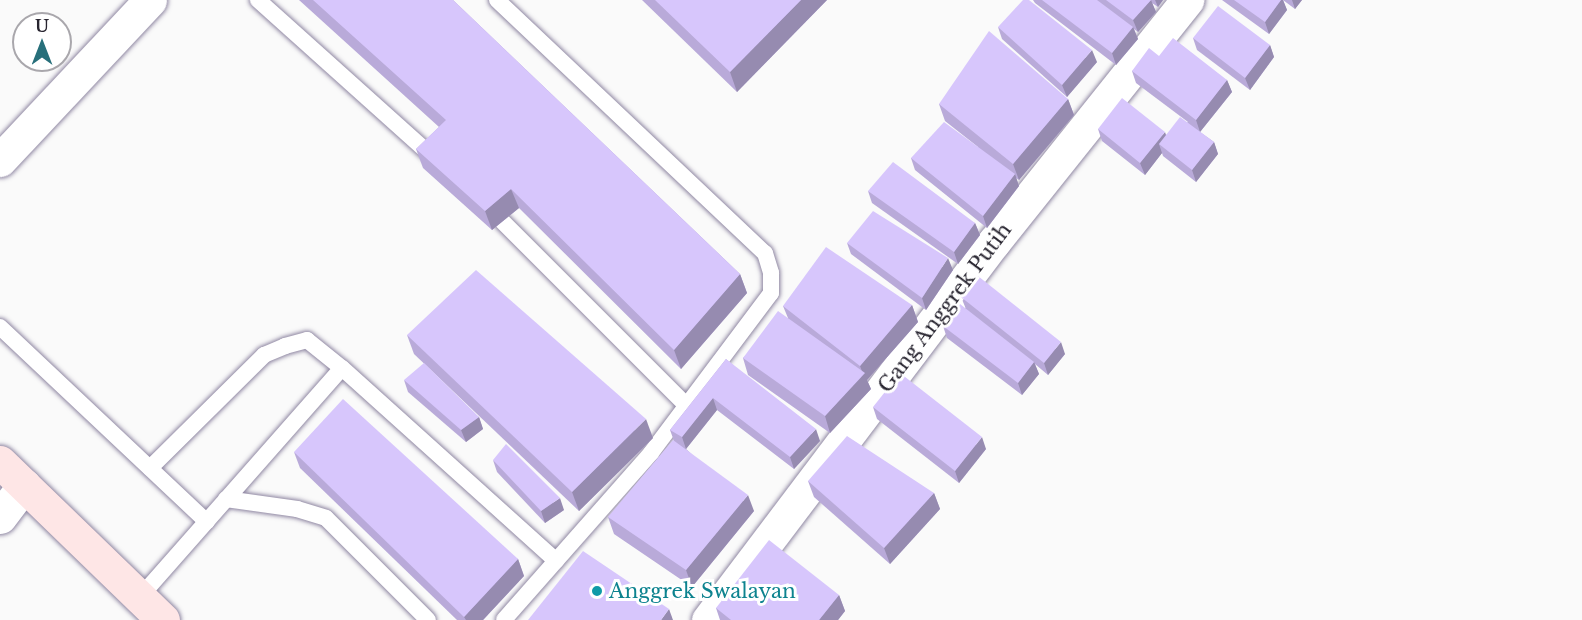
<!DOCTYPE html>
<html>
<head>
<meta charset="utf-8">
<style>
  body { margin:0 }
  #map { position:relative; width:1582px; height:620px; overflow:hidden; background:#fafafa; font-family:"Libre Baskerville",serif }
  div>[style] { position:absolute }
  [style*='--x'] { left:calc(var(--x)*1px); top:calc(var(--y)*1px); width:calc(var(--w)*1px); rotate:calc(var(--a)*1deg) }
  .roads { filter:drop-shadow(0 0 2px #9088a3) drop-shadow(0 0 2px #9088a3) }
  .service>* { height:16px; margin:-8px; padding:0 8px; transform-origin:8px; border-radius:8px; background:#fff }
  .minor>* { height:33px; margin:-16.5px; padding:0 16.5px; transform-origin:16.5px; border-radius:16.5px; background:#fff }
  .secondary>* { height:33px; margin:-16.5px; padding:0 16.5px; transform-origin:16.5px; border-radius:16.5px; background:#fee6e6 }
  .wall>* { inset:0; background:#b9aad9 }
  .shaded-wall>* { inset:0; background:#968bb0 }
  .building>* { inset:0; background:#d7c6fc }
  .dots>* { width:16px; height:16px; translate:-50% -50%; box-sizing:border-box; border:3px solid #fff; border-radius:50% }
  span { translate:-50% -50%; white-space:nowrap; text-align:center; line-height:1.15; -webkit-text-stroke:6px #fff; paint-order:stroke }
  .street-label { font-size:20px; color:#27242f }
  .culture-label { font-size:20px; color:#0d838f }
  .left { translate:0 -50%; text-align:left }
  .north { position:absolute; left:12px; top:12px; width:60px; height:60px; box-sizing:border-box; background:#fff; border:2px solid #a9a7ac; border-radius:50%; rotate:0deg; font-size:16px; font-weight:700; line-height:24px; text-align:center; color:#27242f }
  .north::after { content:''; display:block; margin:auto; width:21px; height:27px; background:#276f7a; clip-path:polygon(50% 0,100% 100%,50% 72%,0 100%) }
</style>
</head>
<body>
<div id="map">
  <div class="roads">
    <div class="service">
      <i style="--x:258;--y:0;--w:237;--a:41.9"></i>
      <i style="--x:497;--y:0;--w:369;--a:43.4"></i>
      <i style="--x:765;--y:253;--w:21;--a:73"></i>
      <i style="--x:771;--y:273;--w:20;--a:90"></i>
      <i style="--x:771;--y:293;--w:200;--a:126.9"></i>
      <i style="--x:651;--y:453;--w:222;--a:131.4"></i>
      <i style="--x:502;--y:221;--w:262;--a:45"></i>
      <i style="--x:0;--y:327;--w:284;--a:43.3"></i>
      <i style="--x:150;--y:468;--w:161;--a:-44.7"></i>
      <i style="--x:264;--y:355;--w:23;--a:-23"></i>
      <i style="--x:285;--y:346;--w:23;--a:-15"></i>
      <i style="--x:307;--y:340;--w:45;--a:38.7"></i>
      <i style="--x:342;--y:368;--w:288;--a:42"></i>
      <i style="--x:226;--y:499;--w:72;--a:8"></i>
      <i style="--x:297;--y:509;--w:30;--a:17"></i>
      <i style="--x:326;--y:518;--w:144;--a:45"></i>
      <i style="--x:140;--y:597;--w:305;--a:-48.6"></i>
    </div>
    <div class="minor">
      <i style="--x:0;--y:160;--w:219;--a:-46.8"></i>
      <i style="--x:0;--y:517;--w:40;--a:-53"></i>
      <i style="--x:708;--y:620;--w:474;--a:-52.9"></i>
      <i style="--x:994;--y:242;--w:310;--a:-51.4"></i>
    </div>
    <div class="secondary">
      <i style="--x:0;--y:462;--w:227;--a:44.1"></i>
    </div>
  </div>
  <div class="wall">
    <i style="clip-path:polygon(299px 0,453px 0,740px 274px,747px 293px,681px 369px,519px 208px,492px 230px,423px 168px,416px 149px,439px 127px)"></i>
    <i style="clip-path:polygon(642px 0,827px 0,737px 92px)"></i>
    <i style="clip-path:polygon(1033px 0,1163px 0,1158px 7px,1152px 3px,1156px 12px,1138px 32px,1134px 29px,1138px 39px,1116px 65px,1035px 3px)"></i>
    <i style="clip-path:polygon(1222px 0,1302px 0,1295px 9px,1283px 0,1287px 10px,1269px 34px)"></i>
    <i style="clip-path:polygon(998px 27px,1097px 62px,1067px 97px,1002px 39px)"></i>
    <i style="clip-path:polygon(1193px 38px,1270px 45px,1274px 57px,1250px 90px,1197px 50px)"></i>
    <i style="clip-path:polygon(1159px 56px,1227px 80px,1232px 92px,1200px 132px,1214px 142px,1218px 154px,1196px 182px,1163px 156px,1162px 153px,1145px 175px,1102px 141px,1098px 129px,1166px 135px,1188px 122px,1136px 83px,1132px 71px)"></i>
    <i style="clip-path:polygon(1068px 99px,1074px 115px,1019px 180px,1016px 178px,1019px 186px,987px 228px,915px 170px,911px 158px,978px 147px,945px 121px,939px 104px)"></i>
    <i style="clip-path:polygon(868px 191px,975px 223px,980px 235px,958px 264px,872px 203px)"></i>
    <i style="clip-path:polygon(847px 243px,953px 270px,926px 310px,851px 254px)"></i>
    <i style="clip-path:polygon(961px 297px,1065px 354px,1048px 375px,1035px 364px,1039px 374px,1022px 395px,947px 338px,943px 326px,966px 309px)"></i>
    <i style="clip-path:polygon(912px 305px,918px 322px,867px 380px,871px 389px,830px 433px,748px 375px,743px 358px,788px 318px,783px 306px)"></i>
    <i style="clip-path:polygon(407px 335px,653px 438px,579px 511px,414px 354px)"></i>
    <i style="clip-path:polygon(726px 359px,820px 441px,794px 469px,717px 410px,686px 449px,754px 511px,692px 587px,614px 534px,608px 517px,674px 441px,670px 430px)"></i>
    <i style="clip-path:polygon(404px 380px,479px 417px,483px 429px,466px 442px,408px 392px)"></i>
    <i style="clip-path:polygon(873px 407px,986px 449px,959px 483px,877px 419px)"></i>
    <i style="clip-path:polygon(294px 452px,518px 559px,524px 576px,483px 620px,457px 620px,300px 468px)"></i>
    <i style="clip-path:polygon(493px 460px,564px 510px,545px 523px,497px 472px)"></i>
    <i style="clip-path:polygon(808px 481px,934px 493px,940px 509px,890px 564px,814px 497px)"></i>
    <i style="clip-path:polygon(839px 595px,845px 611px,838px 620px,720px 620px,716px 608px)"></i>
  </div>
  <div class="shaded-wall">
    <i style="clip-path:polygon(801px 0,827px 0,737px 92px,730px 72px)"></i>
    <i style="clip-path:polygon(1151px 0,1156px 12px,1138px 32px,1133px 20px)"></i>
    <i style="clip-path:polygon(1155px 0,1163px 0,1158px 7px)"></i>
    <i style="clip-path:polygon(1281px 0,1283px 0,1287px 10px,1269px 34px,1265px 22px)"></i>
    <i style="clip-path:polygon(1292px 0,1302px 0,1295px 9px)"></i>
    <i style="clip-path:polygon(1133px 27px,1138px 39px,1116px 65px,1112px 53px)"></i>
    <i style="clip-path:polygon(1270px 45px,1274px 57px,1250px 90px,1245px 78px)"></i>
    <i style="clip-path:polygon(1092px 50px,1097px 62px,1067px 97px,1062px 85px)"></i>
    <i style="clip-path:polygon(1227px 80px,1232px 92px,1200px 132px,1196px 120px)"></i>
    <i style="clip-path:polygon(1068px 99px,1074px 115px,1019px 180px,1013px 164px)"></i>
    <i style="clip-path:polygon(1165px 132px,1169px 144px,1159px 144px,1162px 153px,1145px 175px,1140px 163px)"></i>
    <i style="clip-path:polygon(1214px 142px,1218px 154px,1196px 182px,1192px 170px)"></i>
    <i style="clip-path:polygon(1015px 174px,1019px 186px,987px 228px,983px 216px)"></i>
    <i style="clip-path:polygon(511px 189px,519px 208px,492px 230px,485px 211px)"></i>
    <i style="clip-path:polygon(975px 223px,980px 235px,958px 264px,954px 252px)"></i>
    <i style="clip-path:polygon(948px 258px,953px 270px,926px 310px,922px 298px)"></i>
    <i style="clip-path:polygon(740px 274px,747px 293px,681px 369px,674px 350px)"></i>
    <i style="clip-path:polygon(912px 305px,918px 322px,867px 380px,871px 389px,830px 433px,825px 416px,863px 374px,860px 366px)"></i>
    <i style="clip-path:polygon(1061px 342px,1065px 354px,1048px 375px,1044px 363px)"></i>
    <i style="clip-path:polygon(1034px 362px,1039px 374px,1022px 395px,1018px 383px)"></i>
    <i style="clip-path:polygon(713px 398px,717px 410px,686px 449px,682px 437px)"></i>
    <i style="clip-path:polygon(479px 417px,483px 429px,466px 442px,461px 430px)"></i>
    <i style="clip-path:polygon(646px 419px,653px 438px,579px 511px,572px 492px)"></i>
    <i style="clip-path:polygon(816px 429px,820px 441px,794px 469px,790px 457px)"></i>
    <i style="clip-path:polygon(982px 437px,986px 449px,959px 483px,955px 471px)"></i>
    <i style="clip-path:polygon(934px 493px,940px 509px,890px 564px,884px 548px)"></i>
    <i style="clip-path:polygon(748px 495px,754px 511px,692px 587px,686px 570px)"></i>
    <i style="clip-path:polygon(560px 498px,564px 510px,545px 523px,541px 511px)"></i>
    <i style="clip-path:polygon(518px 559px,524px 576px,483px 620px,466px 620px,464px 617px)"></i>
    <i style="clip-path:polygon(839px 595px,845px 611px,838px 620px,819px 620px)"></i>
    <i style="clip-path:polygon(669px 609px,673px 620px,661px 620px)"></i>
  </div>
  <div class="building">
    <i style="clip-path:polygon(313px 0,453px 0,740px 274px,674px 350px,511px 189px,485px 211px,416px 149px,446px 120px)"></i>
    <i style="clip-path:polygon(655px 0,801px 0,730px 72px)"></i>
    <i style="clip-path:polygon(1023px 0,1029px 0,1092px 50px,1062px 85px,998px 27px)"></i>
    <i style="clip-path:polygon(1042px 0,1097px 0,1133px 27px,1112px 53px)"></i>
    <i style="clip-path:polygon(1106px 0,1151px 0,1133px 20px)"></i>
    <i style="clip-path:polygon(1234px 0,1281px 0,1265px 22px)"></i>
    <i style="clip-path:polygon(1218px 6px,1270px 45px,1245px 78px,1193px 38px)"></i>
    <i style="clip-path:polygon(989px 31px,1068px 99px,1013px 164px,939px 104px)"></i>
    <i style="clip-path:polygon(1173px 38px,1227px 80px,1196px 120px,1132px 71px,1149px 48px,1159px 56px)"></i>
    <i style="clip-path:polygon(1122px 98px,1165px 132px,1140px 163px,1098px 129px)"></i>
    <i style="clip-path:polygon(1180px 117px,1214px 142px,1192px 170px,1159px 144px)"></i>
    <i style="clip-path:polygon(944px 122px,1015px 174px,983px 216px,911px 158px)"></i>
    <i style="clip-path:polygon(893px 162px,975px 223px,954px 252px,868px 191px)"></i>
    <i style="clip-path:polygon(873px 211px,948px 258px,922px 298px,847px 243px)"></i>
    <i style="clip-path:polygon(826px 247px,912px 305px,860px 366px,783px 306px)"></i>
    <i style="clip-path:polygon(476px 270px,646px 419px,572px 492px,407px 335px)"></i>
    <i style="clip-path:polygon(978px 276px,1061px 342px,1044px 363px,961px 297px)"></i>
    <i style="clip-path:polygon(960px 304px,1034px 362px,1018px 383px,943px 326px)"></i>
    <i style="clip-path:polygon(778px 311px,865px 373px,825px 416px,743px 358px)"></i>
    <i style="clip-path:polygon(726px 359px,816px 429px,790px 457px,713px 398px,682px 437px,670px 430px)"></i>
    <i style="clip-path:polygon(424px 363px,479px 417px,461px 430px,404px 380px)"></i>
    <i style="clip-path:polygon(900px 373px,982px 437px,955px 471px,873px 407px)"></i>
    <i style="clip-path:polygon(343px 399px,518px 559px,464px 617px,294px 452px)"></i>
    <i style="clip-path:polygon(847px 436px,934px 493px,884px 548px,808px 481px)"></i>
    <i style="clip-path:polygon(673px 440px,748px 495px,686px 570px,608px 517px)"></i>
    <i style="clip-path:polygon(506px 444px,560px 498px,541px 511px,493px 460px)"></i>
    <i style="clip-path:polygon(769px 540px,839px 595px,819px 620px,731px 620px,716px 608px)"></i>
    <i style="clip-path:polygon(583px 551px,669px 609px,661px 620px,528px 620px)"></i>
  </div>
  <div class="dots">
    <i style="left:597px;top:591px;background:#0f9aa8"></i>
  </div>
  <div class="street-label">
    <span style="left:945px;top:308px;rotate:-53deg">Gang Anggrek Putih</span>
  </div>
  <div class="culture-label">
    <span class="left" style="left:609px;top:591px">Anggrek Swalayan</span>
  </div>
  <div class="north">U</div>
</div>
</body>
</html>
